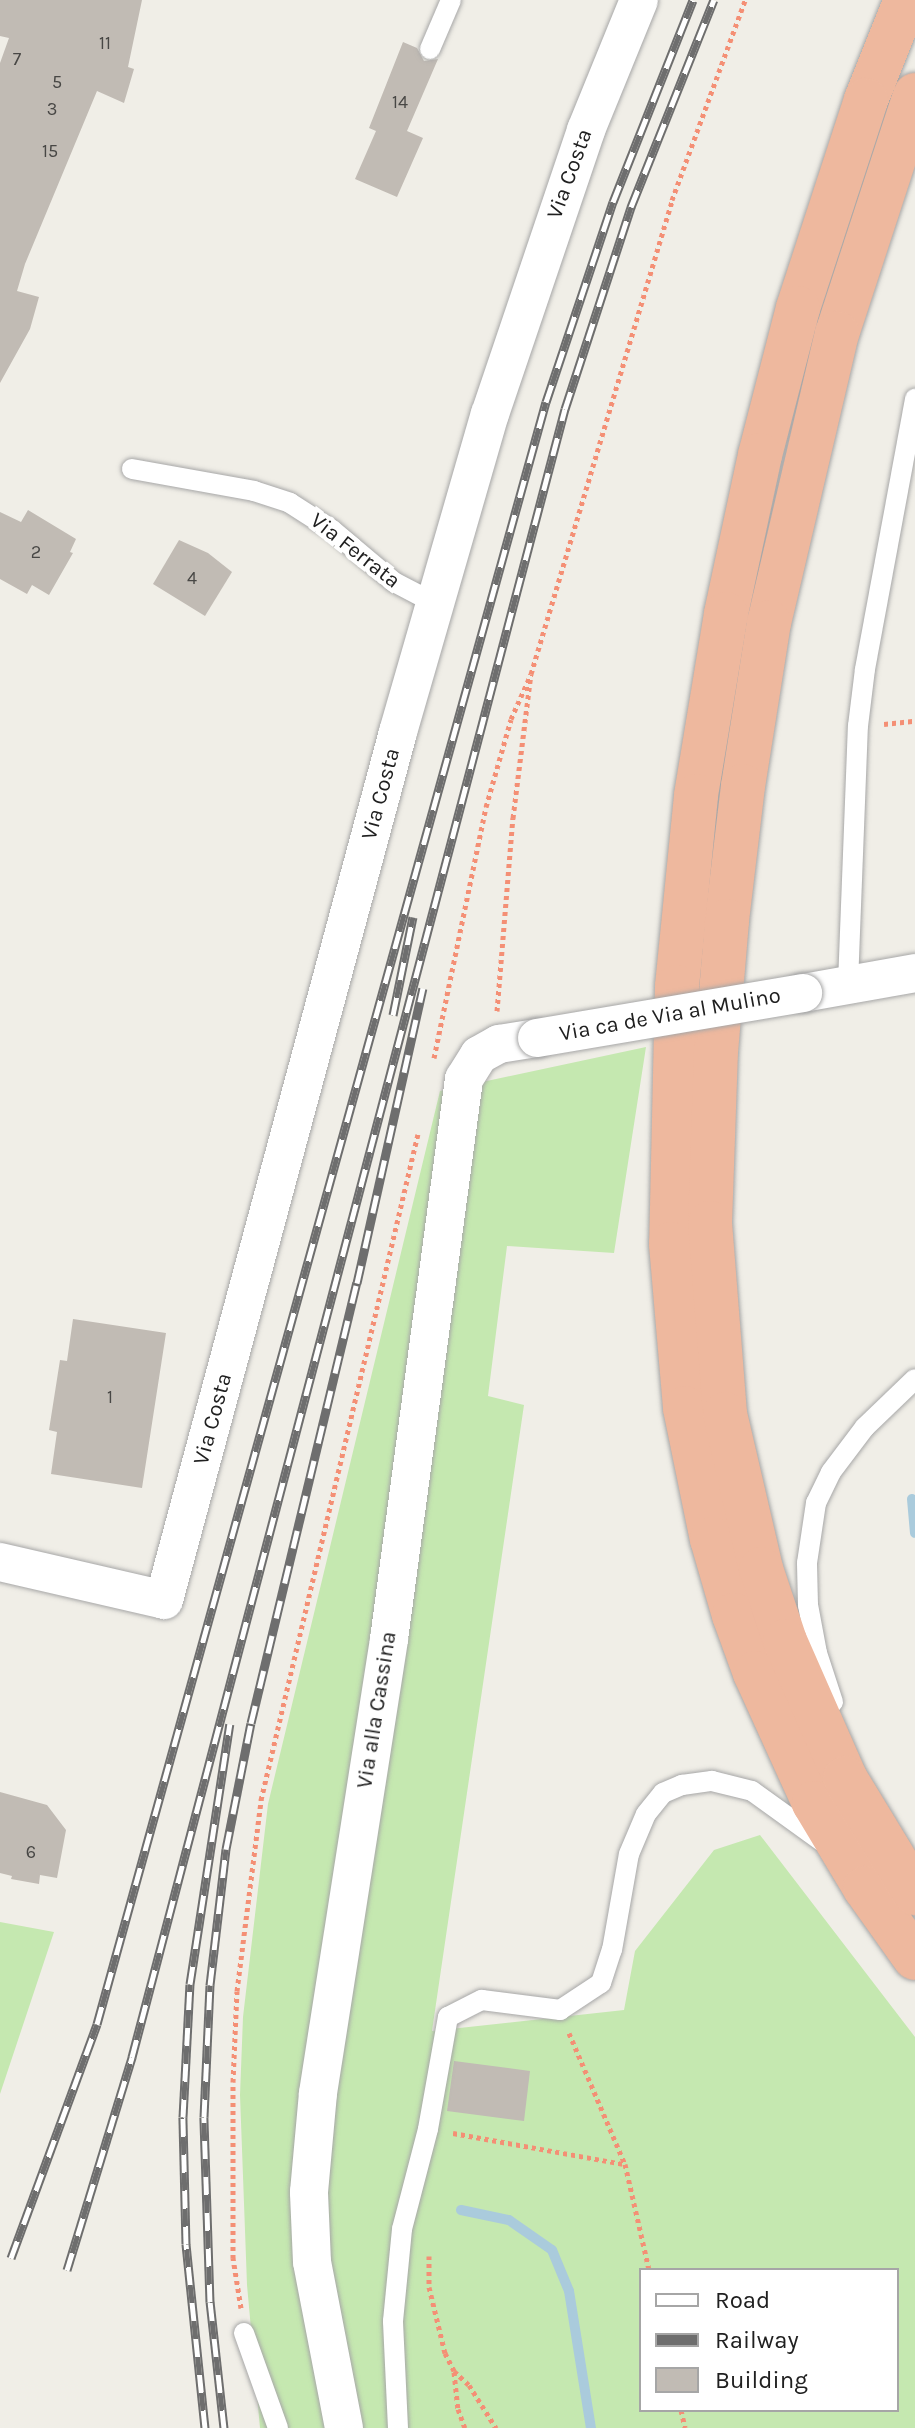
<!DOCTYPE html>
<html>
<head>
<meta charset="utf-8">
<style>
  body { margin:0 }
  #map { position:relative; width:915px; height:2428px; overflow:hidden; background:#f0eee7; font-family:Karla,sans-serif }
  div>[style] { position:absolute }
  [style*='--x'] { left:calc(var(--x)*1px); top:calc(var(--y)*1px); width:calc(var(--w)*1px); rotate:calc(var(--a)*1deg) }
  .grass>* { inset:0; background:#c5e8b0 }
  .stream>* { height:10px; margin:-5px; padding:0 5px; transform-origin:5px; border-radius:5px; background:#aacbdc }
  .building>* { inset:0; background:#c1bbb4 }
  .path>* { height:5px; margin-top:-2.5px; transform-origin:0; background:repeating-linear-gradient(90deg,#f48f75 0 4px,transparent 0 8px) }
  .roads { filter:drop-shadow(0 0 2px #a7a7a7) drop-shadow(0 0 2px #a7a7a7) }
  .service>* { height:20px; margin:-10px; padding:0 10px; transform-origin:10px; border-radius:10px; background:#fff }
  .minor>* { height:38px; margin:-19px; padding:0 19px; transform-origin:19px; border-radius:19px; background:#fff }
  .trunk>* { height:44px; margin:-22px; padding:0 22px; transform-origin:22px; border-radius:22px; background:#eeb89e }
  .rail>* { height:9px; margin-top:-4.5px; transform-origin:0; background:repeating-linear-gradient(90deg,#fff 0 18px,#6e6e6e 0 36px); box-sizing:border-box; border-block:2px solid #6e6e6e }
  .bridges { filter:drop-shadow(0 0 2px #a7a7a7) drop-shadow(0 0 2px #a7a7a7) }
  .minor-bridge>* { height:38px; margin:-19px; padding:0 19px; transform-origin:19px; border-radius:19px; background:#fff }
  span { translate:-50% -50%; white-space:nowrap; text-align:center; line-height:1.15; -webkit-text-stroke:8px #fff; paint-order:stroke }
  .number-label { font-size:18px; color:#484745 }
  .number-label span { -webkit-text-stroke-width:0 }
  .street-label { font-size:22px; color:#202020 }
  .legend { position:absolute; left:639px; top:2268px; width:260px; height:144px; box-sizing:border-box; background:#fff; border:2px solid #a6a6a6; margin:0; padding:10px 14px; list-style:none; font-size:24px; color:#202020 }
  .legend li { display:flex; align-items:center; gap:16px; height:40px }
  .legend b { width:40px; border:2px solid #a6a6a6 }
</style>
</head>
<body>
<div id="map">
  <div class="grass">
    <i style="clip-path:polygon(evenodd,646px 1047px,614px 1253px,507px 1246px,488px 1396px,524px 1405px,432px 2031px,624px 2010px,635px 1951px,714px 1850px,760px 1835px,915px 2037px,915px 2428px,260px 2428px,247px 2285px,240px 2095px,243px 2017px,268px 1804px,440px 1091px,646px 1047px,641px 2270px,897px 2270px,897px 2410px,641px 2410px,641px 2270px)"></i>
    <i style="clip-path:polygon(0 1922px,54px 1932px,0 2094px)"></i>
  </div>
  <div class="stream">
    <i style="--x:912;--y:1499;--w:34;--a:85"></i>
    <i style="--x:461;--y:2210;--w:49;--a:11.8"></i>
    <i style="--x:509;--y:2220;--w:52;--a:34.9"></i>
    <i style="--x:552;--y:2250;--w:44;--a:67.5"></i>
    <i style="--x:569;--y:2291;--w:139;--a:80.9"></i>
  </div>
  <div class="building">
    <i style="clip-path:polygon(0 0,142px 0,128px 67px,134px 69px,124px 103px,97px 91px,25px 264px,17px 291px,39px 297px,30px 329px,0 383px,0 63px,9px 38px,0 36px)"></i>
    <i style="clip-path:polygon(403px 42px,417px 48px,424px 61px,438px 59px,407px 131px,423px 138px,397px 197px,355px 179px,376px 131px,369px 128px)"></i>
    <i style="clip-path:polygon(28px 510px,76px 539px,70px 552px,73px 553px,49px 595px,32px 585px,27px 594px,0 579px,0 512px,21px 522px)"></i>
    <i style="clip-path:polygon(179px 540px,208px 553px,232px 572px,205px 616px,153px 584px)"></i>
    <i style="clip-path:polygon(73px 1319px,166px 1333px,142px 1488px,51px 1474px,57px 1432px,49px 1430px,60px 1360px,67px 1361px)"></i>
    <i style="clip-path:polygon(0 1792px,47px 1805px,66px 1830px,57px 1878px,40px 1875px,39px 1884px,11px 1879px,12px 1876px,0 1873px)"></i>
    <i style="clip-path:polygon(454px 2061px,530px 2071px,524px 2121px,447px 2111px)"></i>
  </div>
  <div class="path">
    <i style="--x:884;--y:724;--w:31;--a:-6"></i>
    <i style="--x:497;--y:1011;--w:194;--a:-85.3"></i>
    <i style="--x:513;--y:818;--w:145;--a:-82.9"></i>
    <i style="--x:531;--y:674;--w:495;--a:-73.4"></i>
    <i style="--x:672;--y:200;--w:213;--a:-69.9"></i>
    <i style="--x:434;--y:1058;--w:256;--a:-78.3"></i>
    <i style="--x:486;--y:807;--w:91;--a:-74.1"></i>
    <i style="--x:511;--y:719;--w:49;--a:-66"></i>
    <i style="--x:569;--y:2033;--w:142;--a:66.9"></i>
    <i style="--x:625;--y:2164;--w:109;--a:77.2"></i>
    <i style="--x:453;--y:2133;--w:174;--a:10.3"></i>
    <i style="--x:429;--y:2256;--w:31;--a:90"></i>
    <i style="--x:429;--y:2287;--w:68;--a:76.4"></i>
    <i style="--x:445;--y:2353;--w:20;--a:63"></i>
    <i style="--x:454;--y:2371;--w:21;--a:43"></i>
    <i style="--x:469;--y:2385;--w:51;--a:57.9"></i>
    <i style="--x:241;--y:2308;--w:51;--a:-99.1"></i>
    <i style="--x:233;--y:2258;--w:176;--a:-90"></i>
    <i style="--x:233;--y:2082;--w:91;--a:-87.5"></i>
    <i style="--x:237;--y:1991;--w:193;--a:-82.8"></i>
    <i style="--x:261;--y:1800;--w:684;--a:-76.74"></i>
    <i style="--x:454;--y:2372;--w:37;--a:84"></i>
    <i style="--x:458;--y:2409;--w:20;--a:70"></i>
    <i style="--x:681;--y:2410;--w:18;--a:77"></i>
  </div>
  <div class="roads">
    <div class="service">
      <i style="--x:430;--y:49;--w:53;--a:-66.8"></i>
      <i style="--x:132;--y:469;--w:124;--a:10.2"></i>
      <i style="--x:254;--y:491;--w:38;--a:18"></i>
      <i style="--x:290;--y:503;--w:50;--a:32.7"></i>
      <i style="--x:332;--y:530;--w:81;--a:40"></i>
      <i style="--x:394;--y:582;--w:50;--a:27.6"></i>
      <i style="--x:848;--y:984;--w:258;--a:-87.8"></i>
      <i style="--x:858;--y:726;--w:57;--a:-83"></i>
      <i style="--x:865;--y:669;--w:275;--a:-79.5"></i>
      <i style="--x:833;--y:1702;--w:52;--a:-108.1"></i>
      <i style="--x:817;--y:1653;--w:49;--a:-100.6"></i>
      <i style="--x:808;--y:1605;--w:42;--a:-91.4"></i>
      <i style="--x:807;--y:1563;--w:61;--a:-81.5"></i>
      <i style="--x:816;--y:1503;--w:34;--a:-64"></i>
      <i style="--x:831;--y:1472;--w:56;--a:-52.9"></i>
      <i style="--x:865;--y:1427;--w:69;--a:-43.8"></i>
      <i style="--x:244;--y:2333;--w:101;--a:70.3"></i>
      <i style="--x:398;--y:2428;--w:107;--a:-92.7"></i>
      <i style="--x:393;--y:2321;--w:92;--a:-84.4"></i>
      <i style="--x:402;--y:2229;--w:103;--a:-75.4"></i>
      <i style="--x:428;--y:2129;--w:114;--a:-79.9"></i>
      <i style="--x:448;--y:2017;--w:38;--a:-27"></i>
      <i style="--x:482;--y:2000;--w:79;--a:7.3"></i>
      <i style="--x:560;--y:2010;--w:49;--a:-33.4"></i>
      <i style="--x:601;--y:1983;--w:35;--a:-72"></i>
      <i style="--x:612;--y:1950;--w:97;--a:-80"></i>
      <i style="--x:629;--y:1854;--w:43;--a:-67"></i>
      <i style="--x:646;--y:1814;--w:27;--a:-51"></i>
      <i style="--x:663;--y:1793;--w:21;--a:-23"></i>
      <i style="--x:682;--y:1785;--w:30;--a:-8"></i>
      <i style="--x:712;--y:1781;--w:41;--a:14"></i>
      <i style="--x:752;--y:1791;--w:87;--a:35.7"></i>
    </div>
    <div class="minor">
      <i style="--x:803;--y:993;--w:114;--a:-10.1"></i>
      <i style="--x:0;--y:1562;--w:168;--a:13"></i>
      <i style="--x:164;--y:1600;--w:899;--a:-74.91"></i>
      <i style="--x:398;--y:732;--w:331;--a:-73.9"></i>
      <i style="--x:490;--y:414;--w:300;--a:-71.3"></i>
      <i style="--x:586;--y:130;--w:140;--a:-67.8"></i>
      <i style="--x:344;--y:2428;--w:169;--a:-100.9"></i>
      <i style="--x:312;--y:2262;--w:70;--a:-92.5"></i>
      <i style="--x:309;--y:2192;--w:99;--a:-84.8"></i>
      <i style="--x:318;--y:2093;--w:460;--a:-81.1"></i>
      <i style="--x:389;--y:1639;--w:565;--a:-82.37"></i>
      <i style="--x:464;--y:1079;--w:28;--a:-58"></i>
      <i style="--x:479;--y:1055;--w:23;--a:-29"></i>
      <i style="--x:499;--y:1044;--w:38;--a:-9"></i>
    </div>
    <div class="trunk">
      <i style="--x:906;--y:0;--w:108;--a:111.8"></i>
      <i style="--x:866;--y:100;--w:219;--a:108.1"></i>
      <i style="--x:798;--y:308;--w:152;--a:104.5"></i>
      <i style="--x:760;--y:455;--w:163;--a:102.1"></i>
      <i style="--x:726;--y:614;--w:184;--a:99.4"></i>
      <i style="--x:696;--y:796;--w:192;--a:95.7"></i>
      <i style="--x:677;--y:987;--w:257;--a:91.3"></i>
      <i style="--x:671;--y:1244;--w:165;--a:85.1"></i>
      <i style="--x:685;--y:1408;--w:134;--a:78.4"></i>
      <i style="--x:712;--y:1539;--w:79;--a:73.9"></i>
      <i style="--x:734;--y:1615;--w:62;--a:70.1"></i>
      <i style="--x:755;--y:1673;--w:143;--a:65.6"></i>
      <i style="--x:814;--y:1803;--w:99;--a:59"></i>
      <i style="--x:865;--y:1888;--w:86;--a:54.5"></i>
      <i style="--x:915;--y:95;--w:250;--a:108.1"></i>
      <i style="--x:837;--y:333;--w:297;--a:103.2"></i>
      <i style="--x:769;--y:622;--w:166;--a:99"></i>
      <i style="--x:743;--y:786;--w:136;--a:96.8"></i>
      <i style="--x:727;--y:921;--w:130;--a:94.8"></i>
      <i style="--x:716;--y:1051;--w:172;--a:92"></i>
      <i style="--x:710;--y:1223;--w:192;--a:85.5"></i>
      <i style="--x:725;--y:1414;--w:159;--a:76.9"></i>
      <i style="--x:761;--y:1569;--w:76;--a:71.6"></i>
      <i style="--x:785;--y:1641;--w:150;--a:66.3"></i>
      <i style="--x:845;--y:1778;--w:135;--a:58.7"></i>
    </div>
  </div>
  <div class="rail">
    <i style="--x:393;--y:1015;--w:100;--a:-78.5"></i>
    <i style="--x:11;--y:2258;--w:249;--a:-69.8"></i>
    <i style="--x:97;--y:2024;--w:1683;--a:-74.53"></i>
    <i style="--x:546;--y:402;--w:211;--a:-71.5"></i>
    <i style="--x:613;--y:202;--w:217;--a:-68.4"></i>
    <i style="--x:67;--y:2270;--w:223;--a:-73"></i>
    <i style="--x:132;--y:2057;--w:1704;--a:-75.28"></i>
    <i style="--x:565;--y:409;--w:213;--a:-71.9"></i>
    <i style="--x:631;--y:207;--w:223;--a:-68.2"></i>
    <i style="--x:205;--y:2428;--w:185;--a:-95.9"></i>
    <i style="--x:186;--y:2244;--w:127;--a:-91.4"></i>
    <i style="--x:183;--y:2117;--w:133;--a:-87"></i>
    <i style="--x:190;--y:1984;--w:263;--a:-81.3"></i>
    <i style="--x:224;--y:2428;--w:127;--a:-96.3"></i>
    <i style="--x:210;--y:2302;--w:185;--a:-91.9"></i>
    <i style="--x:204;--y:2117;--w:132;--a:-87.4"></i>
    <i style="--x:210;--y:1985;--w:137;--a:-83.3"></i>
    <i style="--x:226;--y:1849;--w:128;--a:-78.8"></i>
    <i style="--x:251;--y:1723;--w:453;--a:-76.5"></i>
    <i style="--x:357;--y:1283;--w:302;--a:-77.4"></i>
  </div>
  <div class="bridges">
    <div class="minor-bridge">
      <i style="--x:537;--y:1038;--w:270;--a:-9.6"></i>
    </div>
  </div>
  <div class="number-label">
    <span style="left:105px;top:43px">11</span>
    <span style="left:17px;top:59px">7</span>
    <span style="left:57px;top:82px">5</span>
    <span style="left:400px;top:102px">14</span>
    <span style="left:52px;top:109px">3</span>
    <span style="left:50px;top:151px">15</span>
    <span style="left:36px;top:552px">2</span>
    <span style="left:192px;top:578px">4</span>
    <span style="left:110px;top:1397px">1</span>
    <span style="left:31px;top:1852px">6</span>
  </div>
  <div class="street-label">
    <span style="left:570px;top:174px;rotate:-70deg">Via Costa</span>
    <span style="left:355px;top:551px;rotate:38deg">Via Ferrata</span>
    <span style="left:381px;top:794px;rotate:-75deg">Via Costa</span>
    <span style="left:670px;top:1015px;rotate:-10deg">Via ca de Via al Mulino</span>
    <span style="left:213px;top:1419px;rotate:-75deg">Via Costa</span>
    <span style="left:377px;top:1710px;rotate:-81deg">Via alla Cassina</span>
  </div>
  <ul class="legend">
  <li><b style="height:10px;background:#fff"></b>Road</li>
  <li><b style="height:10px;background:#6e6e6e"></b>Railway</li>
  <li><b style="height:22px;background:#c1bbb4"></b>Building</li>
  </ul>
</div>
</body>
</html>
